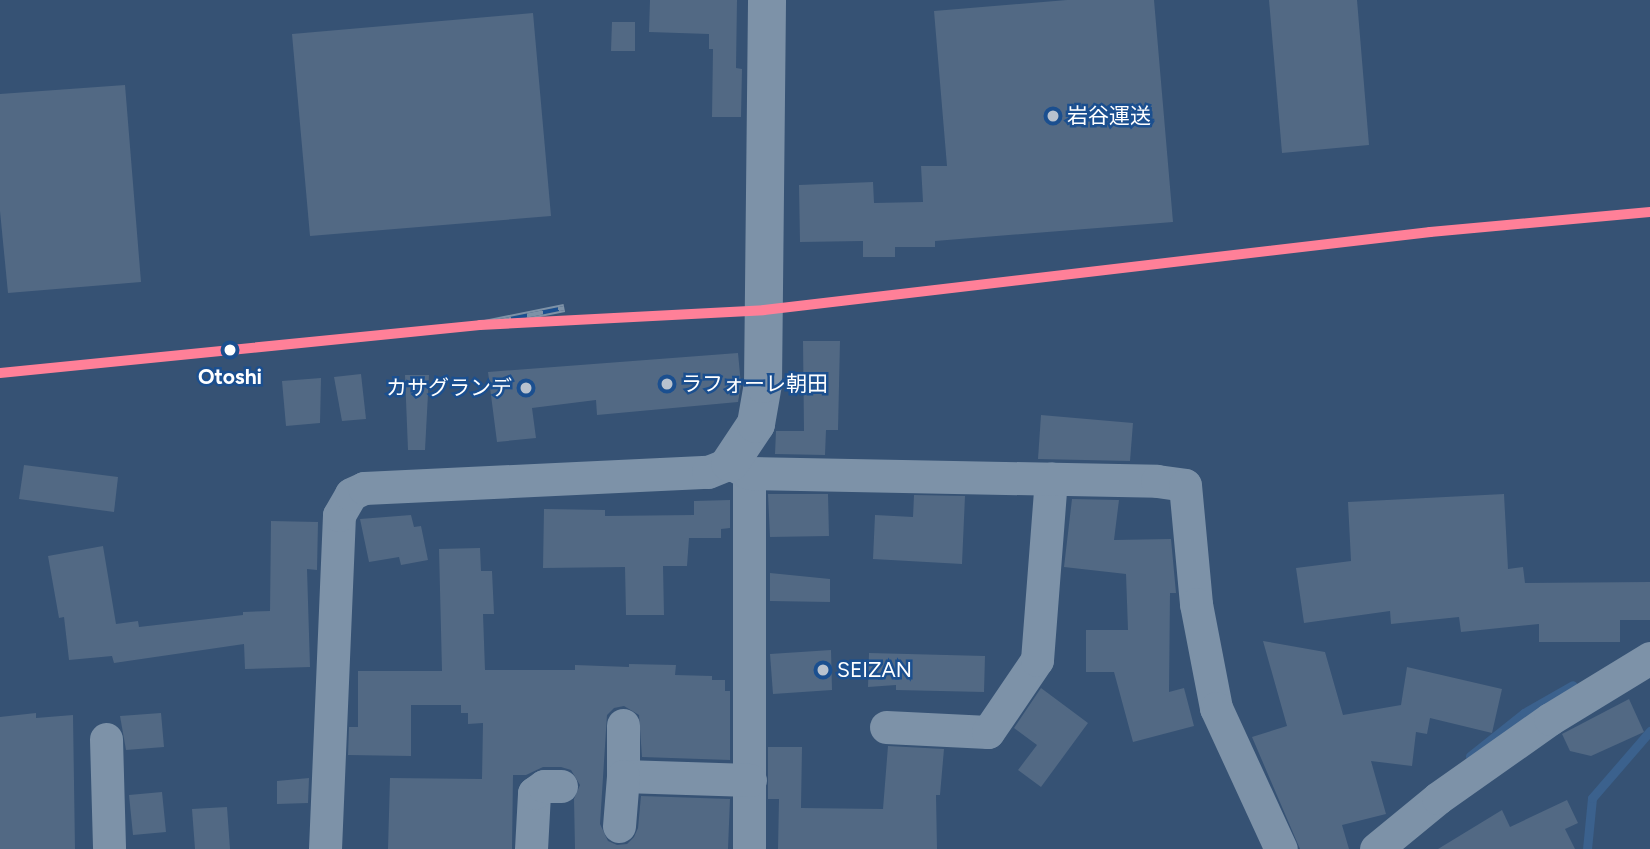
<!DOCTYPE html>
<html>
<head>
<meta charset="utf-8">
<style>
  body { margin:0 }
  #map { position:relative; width:1650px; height:849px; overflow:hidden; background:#365274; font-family:Figtree,"Noto Sans JP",sans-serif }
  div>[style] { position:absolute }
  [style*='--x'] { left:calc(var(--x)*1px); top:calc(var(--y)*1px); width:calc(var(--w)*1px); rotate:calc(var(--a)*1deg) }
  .stream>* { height:9px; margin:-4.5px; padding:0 4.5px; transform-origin:4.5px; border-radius:4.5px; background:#3b618d }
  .building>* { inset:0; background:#526984 }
  .minor>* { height:33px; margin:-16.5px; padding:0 16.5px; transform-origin:16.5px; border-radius:16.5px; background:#7d92a8 }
  .tertiary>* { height:38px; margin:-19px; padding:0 19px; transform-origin:19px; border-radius:19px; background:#7d92a8 }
  .rail>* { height:8px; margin-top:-4px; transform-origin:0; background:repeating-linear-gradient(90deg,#1b4f8f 0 16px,#7e92a7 0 32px); box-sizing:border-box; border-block:2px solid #7e92a7 }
  .rail-1>* { height:10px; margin:-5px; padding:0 5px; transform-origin:5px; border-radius:5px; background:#ff8098 }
  .dots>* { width:19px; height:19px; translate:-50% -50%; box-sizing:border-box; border:4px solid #1b4f8f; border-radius:50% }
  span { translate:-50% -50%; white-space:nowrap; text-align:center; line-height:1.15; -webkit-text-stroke:5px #1b4f8f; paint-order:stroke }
  .poi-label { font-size:21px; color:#fff }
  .left { translate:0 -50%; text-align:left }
  .right { translate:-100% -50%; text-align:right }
  .stop-label { font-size:21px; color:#fff; font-weight:700 }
</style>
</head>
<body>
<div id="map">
  <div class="stream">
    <i style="--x:1470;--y:756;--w:69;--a:-38.5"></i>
    <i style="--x:1524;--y:713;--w:56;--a:-29.7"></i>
    <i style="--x:1587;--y:849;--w:51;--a:-84.4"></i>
    <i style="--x:1592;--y:798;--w:89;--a:-49.1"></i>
  </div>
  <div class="building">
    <i style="clip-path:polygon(650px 0,737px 0,736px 68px,742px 69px,741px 117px,712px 117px,713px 49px,709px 49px,709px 34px,649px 32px)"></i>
    <i style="clip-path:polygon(1067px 0,1154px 0,1173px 222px,935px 241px,935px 247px,895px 247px,895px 257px,863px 257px,863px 241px,800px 242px,799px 185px,873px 182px,874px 203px,923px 202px,921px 166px,947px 166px,934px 11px)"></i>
    <i style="clip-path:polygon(1269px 0,1357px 0,1369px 145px,1282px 153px)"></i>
    <i style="clip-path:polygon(533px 13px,551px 216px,310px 236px,292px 34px)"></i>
    <i style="clip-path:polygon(612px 22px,635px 22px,635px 51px,611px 51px)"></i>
    <i style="clip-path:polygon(125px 85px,141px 282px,8px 293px,0 211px,0 94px)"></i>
    <i style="clip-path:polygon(803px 341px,840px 341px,838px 430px,826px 430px,825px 455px,775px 454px,776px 431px,804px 431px)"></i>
    <i style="clip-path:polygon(738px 353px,741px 385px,738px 402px,597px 415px,596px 400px,532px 408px,536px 438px,497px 442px,488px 372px)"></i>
    <i style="clip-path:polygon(361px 374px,366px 419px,342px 421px,334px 377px)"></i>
    <i style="clip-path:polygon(405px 375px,429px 375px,425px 450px,408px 450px)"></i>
    <i style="clip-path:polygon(321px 378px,320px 423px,286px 426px,282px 381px)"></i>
    <i style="clip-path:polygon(1041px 415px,1133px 423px,1130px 461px,1038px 459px)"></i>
    <i style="clip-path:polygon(24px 465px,118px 477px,114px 512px,19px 499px)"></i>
    <i style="clip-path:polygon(768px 494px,828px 494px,829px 536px,770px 537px)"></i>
    <i style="clip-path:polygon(1504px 494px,1508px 569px,1523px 567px,1525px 583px,1650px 582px,1650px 620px,1620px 620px,1620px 642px,1539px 642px,1539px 624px,1461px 632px,1459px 617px,1391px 624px,1390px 611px,1304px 623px,1296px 568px,1351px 561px,1348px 502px)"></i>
    <i style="clip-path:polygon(914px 495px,965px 496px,962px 564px,873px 559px,875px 515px,913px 517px)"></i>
    <i style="clip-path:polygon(1072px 499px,1119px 500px,1114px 540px,1171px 539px,1176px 593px,1170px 593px,1169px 692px,1184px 688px,1194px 726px,1133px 742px,1114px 672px,1086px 672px,1086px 630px,1128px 630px,1126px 574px,1064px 567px)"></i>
    <i style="clip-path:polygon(730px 500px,730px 528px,721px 529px,721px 538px,689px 538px,687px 566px,663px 566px,664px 615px,626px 615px,625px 567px,543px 568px,544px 509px,605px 510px,605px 516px,694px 515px,694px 501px)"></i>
    <i style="clip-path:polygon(411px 515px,414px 527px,421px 526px,428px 560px,401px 565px,399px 557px,369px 562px,360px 519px)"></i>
    <i style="clip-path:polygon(271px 521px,318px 522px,317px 570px,307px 569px,310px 667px,245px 669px,244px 644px,114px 663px,112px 656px,69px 660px,64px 617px,59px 618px,48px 556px,103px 546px,116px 624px,138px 621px,139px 627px,243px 615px,243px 612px,270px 611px)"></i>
    <i style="clip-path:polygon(480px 548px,481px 571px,492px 571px,494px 614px,483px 614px,485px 670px,575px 670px,575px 665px,629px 667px,629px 664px,676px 665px,675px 675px,712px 676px,712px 680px,725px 680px,725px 691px,730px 691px,730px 760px,642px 757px,639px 715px,624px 706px,614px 708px,607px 715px,600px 824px,608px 841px,617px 845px,627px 844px,634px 837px,638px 828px,641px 796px,730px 799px,728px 849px,575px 849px,574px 799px,580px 785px,571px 770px,561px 767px,543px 767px,526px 775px,513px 775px,512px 849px,388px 849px,390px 778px,482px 779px,483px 723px,468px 724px,468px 713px,461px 713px,461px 705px,411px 705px,411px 756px,348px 755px,349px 727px,358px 727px,358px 671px,442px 671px,439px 549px)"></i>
    <i style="clip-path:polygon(770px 573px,830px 579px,830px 602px,770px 601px)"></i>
    <i style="clip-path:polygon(1263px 641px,1325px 652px,1343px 715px,1401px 705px,1407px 667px,1502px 689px,1492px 733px,1430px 718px,1427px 734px,1416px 732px,1412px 766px,1371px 761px,1386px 814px,1342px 825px,1349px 849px,1300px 849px,1252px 737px,1287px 726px)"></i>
    <i style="clip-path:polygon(831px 650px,832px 690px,773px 694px,770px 654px)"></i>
    <i style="clip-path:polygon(869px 653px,985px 656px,984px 692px,896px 690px,896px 685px,868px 687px)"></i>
    <i style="clip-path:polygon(1041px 688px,1088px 723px,1041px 787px,1018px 770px,1037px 745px,1014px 728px)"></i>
    <i style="clip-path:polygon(1629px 699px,1644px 732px,1591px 756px,1570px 751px,1562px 734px)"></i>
    <i style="clip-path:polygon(36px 713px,36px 718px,73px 715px,75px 849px,0 849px,0 717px)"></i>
    <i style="clip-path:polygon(161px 713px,164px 747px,126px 750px,120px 716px)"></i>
    <i style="clip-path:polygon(888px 746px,944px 749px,940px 795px,936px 795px,937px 849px,778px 849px,779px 799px,768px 799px,768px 747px,802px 747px,801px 808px,883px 809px)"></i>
    <i style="clip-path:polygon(309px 778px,308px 803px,277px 804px,277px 781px)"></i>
    <i style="clip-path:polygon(162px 792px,166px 832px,133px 835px,129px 795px)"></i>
    <i style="clip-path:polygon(1567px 800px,1578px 823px,1565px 829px,1575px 849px,1438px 849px,1502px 810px,1510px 827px)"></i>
    <i style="clip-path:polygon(227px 807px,230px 849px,195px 849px,192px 809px)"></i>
  </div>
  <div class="minor">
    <i style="--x:749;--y:473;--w:376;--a:90"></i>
    <i style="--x:623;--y:725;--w:51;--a:90"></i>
    <i style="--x:623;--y:776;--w:127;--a:1.8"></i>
    <i style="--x:886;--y:727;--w:102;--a:2.8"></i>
    <i style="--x:988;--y:732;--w:87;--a:-55.8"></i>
    <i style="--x:1037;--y:660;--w:182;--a:-85.6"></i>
    <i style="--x:106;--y:739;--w:110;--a:88.4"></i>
    <i style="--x:619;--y:826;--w:50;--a:-85.4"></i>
    <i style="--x:325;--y:849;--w:334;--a:-87.6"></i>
    <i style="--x:339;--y:515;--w:24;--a:-60"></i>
    <i style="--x:351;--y:494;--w:14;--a:-25"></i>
    <i style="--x:364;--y:488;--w:344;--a:-2.7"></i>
    <i style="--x:708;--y:472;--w:24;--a:-22"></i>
    <i style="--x:730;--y:463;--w:21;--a:28"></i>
    <i style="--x:749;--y:473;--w:408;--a:1.1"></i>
    <i style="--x:1157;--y:481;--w:28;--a:8"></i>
    <i style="--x:1185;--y:485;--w:120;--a:84.7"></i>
    <i style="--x:1196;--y:604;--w:106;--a:79.1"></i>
    <i style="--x:1216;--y:708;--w:155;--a:65.3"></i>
    <i style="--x:531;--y:849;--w:56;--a:-86.9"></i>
    <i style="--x:534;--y:793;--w:12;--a:-35"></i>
    <i style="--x:544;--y:786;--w:17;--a:0"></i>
    <i style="--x:1376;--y:849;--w:80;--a:-39.4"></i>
    <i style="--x:1438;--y:798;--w:137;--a:-35.2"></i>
    <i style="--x:1550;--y:719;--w:117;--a:-31.4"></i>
  </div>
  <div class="tertiary">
    <i style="--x:730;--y:463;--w:47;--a:-56.3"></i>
    <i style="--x:756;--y:424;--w:41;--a:-80.1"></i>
    <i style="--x:763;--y:384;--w:384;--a:-89.4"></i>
  </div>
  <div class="rail">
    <i style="--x:480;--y:325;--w:86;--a:-11.4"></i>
  </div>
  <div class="rail-1">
    <i style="--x:0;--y:373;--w:482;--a:-5.7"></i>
    <i style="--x:480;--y:325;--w:284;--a:-3"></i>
    <i style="--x:764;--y:310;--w:671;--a:-6.68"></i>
    <i style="--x:1430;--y:232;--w:221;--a:-5.2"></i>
  </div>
  <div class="dots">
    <i style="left:1053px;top:116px;background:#b9c2ce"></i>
    <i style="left:230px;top:350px;background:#fff"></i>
    <i style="left:667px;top:384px;background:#b9c2ce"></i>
    <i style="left:526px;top:388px;background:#b9c2ce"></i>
    <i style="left:823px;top:670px;background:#b9c2ce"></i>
  </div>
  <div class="poi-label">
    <span class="left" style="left:1067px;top:116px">岩谷運送</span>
    <span class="left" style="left:681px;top:384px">ラフォーレ朝田</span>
    <span class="right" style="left:512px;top:388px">カサグランデ</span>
    <span class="left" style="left:837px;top:670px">SEIZAN</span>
  </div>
  <div class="stop-label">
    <span style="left:230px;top:377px">Otoshi</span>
  </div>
</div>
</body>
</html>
